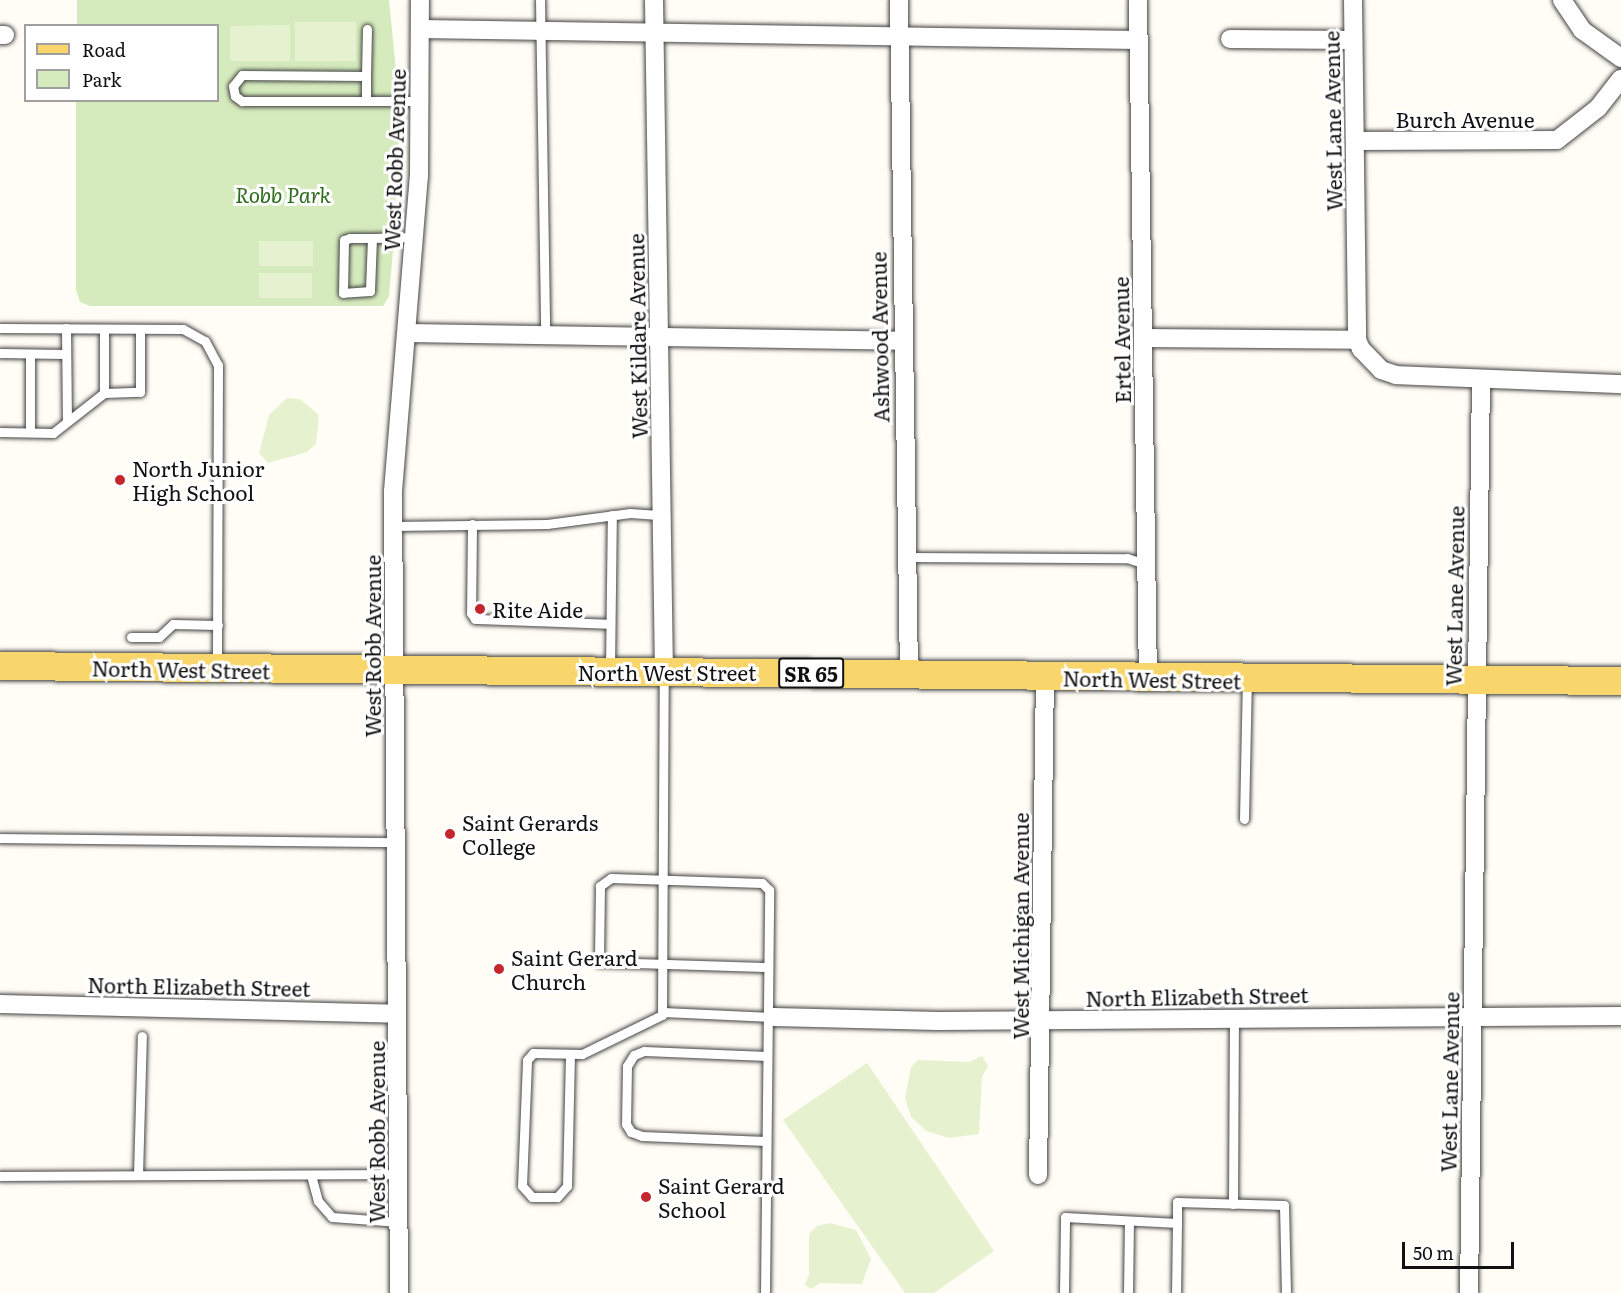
<!DOCTYPE html>
<html>
<head>
<meta charset="utf-8">
<style>
  body { margin:0 }
  #map { position:relative; width:1621px; height:1293px; overflow:hidden; background:#fffdf5; font-family:Literata,serif }
  div>[style] { position:absolute }
  [style*='--x'] { left:calc(var(--x)*1px); top:calc(var(--y)*1px); width:calc(var(--w)*1px); rotate:calc(var(--a)*1deg) }
  .green>* { inset:0; background:#d5ebbd }
  .pitch>* { inset:0; background:#e6f2cf }
  .roads { filter:drop-shadow(0 0 2px #444) drop-shadow(0 0 2px #444) }
  .service>* { height:9px; margin:-4.5px; padding:0 4.5px; transform-origin:4.5px; border-radius:4.5px; background:#fff }
  .minor>* { height:18px; margin:-9px; padding:0 9px; transform-origin:9px; border-radius:9px; background:#fff }
  .primary>* { height:28px; margin:-14px; padding:0 14px; transform-origin:14px; border-radius:14px; background:#f9d66b }
  .dots>* { width:16px; height:16px; translate:-50% -50%; box-sizing:border-box; border:3px solid #fff; border-radius:50% }
  span { translate:-50% -50%; white-space:nowrap; text-align:center; line-height:1.15; -webkit-text-stroke:6px #fff; paint-order:stroke }
  .shield-label span { padding:2px 4px; background:#fff; border:2px solid; border-radius:4px; -webkit-text-stroke-width:0 }
  .shield-label { font-size:20px; color:#111; font-weight:700 }
  .street-label { font-size:21px; color:#111 }
  .park-label { font-size:21px; color:#2f6b1f; font-style:italic }
  .poi-label { font-size:21px; color:#111 }
  .left { translate:0 -50%; text-align:left }
  .legend { position:absolute; left:24px; top:24px; width:195px; height:78px; box-sizing:border-box; background:#fff; border:2px solid #a0a0a0; margin:0; padding:8px 10px; list-style:none; font-size:18px; color:#111 }
  .legend li { display:flex; align-items:center; gap:12px; height:30px }
  .legend b { width:30px; border:2px solid #a0a0a0 }
  .scale { position:absolute; left:1402px; top:1242px; width:112px; height:27px; box-sizing:border-box; border:3px solid #111; border-top:0; padding-left:8px; font-size:18px; line-height:21px; white-space:nowrap; color:#111; -webkit-text-stroke:4px #fff; paint-order:stroke }
</style>
</head>
<body>
<div id="map">
  <div class="green">
    <i style="clip-path:polygon(77px 0,389px 0,400px 111px,393px 251px,389px 296px,383px 306px,90px 306px,80px 302px,76px 290px,76px 101px,218px 100px,218px 26px,77px 25px)"></i>
  </div>
  <div class="pitch">
    <i style="clip-path:polygon(295px 22px,356px 22px,356px 61px,295px 61px)"></i>
    <i style="clip-path:polygon(290px 25px,290px 61px,230px 61px,230px 26px)"></i>
    <i style="clip-path:polygon(259px 241px,313px 241px,313px 266px,259px 266px)"></i>
    <i style="clip-path:polygon(259px 273px,312px 273px,312px 298px,259px 298px)"></i>
    <i style="clip-path:polygon(287px 398px,300px 399px,319px 415px,316px 444px,307px 452px,268px 463px,259px 453px,269px 415px)"></i>
    <i style="clip-path:polygon(982px 1056px,988px 1066px,982px 1077px,979px 1134px,949px 1138px,926px 1131px,911px 1117px,905px 1098px,911px 1067px,918px 1060px,969px 1062px)"></i>
    <i style="clip-path:polygon(867px 1063px,994px 1251px,934px 1293px,905px 1293px,783px 1120px)"></i>
    <i style="clip-path:polygon(830px 1223px,856px 1230px,865px 1247px,871px 1259px,862px 1284px,820px 1283px,811px 1289px,805px 1285px,809px 1274px,809px 1234px,817px 1226px)"></i>
  </div>
  <div class="roads">
    <div class="service">
      <i style="--x:540;--y:0;--w:334;--a:89.1"></i>
      <i style="--x:366;--y:76;--w:47;--a:-88.8"></i>
      <i style="--x:366;--y:101;--w:25;--a:-90"></i>
      <i style="--x:366;--y:76;--w:124;--a:-179.5"></i>
      <i style="--x:242;--y:75;--w:14;--a:129"></i>
      <i style="--x:233;--y:86;--w:10;--a:79"></i>
      <i style="--x:235;--y:96;--w:9;--a:36"></i>
      <i style="--x:242;--y:101;--w:178;--a:0"></i>
      <i style="--x:372;--y:238;--w:53;--a:92.2"></i>
      <i style="--x:370;--y:291;--w:27;--a:176"></i>
      <i style="--x:343;--y:293;--w:53;--a:-88.9"></i>
      <i style="--x:344;--y:240;--w:6;--a:-18"></i>
      <i style="--x:350;--y:238;--w:22;--a:0"></i>
      <i style="--x:372;--y:238;--w:43;--a:-1.3"></i>
      <i style="--x:0;--y:328;--w:183;--a:0.3"></i>
      <i style="--x:183;--y:329;--w:25;--a:29"></i>
      <i style="--x:205;--y:341;--w:27;--a:62"></i>
      <i style="--x:218;--y:365;--w:299;--a:90.2"></i>
      <i style="--x:66;--y:328;--w:93;--a:89.4"></i>
      <i style="--x:0;--y:353;--w:65;--a:0.9"></i>
      <i style="--x:104;--y:393;--w:64;--a:-90"></i>
      <i style="--x:0;--y:432;--w:53;--a:1.1"></i>
      <i style="--x:53;--y:433;--w:65;--a:-38.1"></i>
      <i style="--x:104;--y:393;--w:36;--a:-2"></i>
      <i style="--x:140;--y:392;--w:63;--a:-90"></i>
      <i style="--x:30;--y:432;--w:78;--a:-90"></i>
      <i style="--x:472;--y:524;--w:89;--a:90.6"></i>
      <i style="--x:471;--y:613;--w:7;--a:56"></i>
      <i style="--x:475;--y:619;--w:135;--a:2.1"></i>
      <i style="--x:393;--y:526;--w:154;--a:-0.7"></i>
      <i style="--x:547;--y:524;--w:84;--a:-7.5"></i>
      <i style="--x:630;--y:513;--w:32;--a:4"></i>
      <i style="--x:906;--y:557;--w:221;--a:0.3"></i>
      <i style="--x:1127;--y:558;--w:20;--a:18"></i>
      <i style="--x:131;--y:637;--w:28;--a:0"></i>
      <i style="--x:159;--y:637;--w:19;--a:-43"></i>
      <i style="--x:173;--y:624;--w:45;--a:1.3"></i>
      <i style="--x:610;--y:669;--w:154;--a:-89.3"></i>
      <i style="--x:1244;--y:819;--w:139;--a:-88.8"></i>
      <i style="--x:0;--y:838;--w:396;--a:0.6"></i>
      <i style="--x:663;--y:1012;--w:109;--a:2.6"></i>
      <i style="--x:570;--y:1054;--w:132;--a:91.3"></i>
      <i style="--x:567;--y:1186;--w:15;--a:132"></i>
      <i style="--x:557;--y:1197;--w:25;--a:180"></i>
      <i style="--x:532;--y:1197;--w:15;--a:-132"></i>
      <i style="--x:522;--y:1186;--w:126;--a:-87.7"></i>
      <i style="--x:527;--y:1060;--w:9;--a:-49"></i>
      <i style="--x:533;--y:1053;--w:49;--a:1.2"></i>
      <i style="--x:582;--y:1054;--w:89;--a:-26"></i>
      <i style="--x:662;--y:1015;--w:338;--a:-89.7"></i>
      <i style="--x:766;--y:1141;--w:124;--a:-177.7"></i>
      <i style="--x:642;--y:1136;--w:12;--a:-160"></i>
      <i style="--x:631;--y:1132;--w:9;--a:-122"></i>
      <i style="--x:626;--y:1124;--w:58;--a:-89"></i>
      <i style="--x:627;--y:1066;--w:13;--a:-58"></i>
      <i style="--x:634;--y:1055;--w:11;--a:-22"></i>
      <i style="--x:644;--y:1051;--w:123;--a:2.3"></i>
      <i style="--x:138;--y:1175;--w:139;--a:-88.4"></i>
      <i style="--x:311;--y:1175;--w:27;--a:75"></i>
      <i style="--x:318;--y:1201;--w:21;--a:49"></i>
      <i style="--x:332;--y:1217;--w:67;--a:4.3"></i>
      <i style="--x:0;--y:1176;--w:398;--a:-0.3"></i>
      <i style="--x:1233;--y:1204;--w:187;--a:-89.7"></i>
      <i style="--x:1177;--y:1223;--w:21;--a:-90"></i>
      <i style="--x:1177;--y:1202;--w:107;--a:1.6"></i>
      <i style="--x:1284;--y:1205;--w:88;--a:88.7"></i>
      <i style="--x:765;--y:1293;--w:403;--a:-89.4"></i>
      <i style="--x:769;--y:890;--w:10;--a:-135"></i>
      <i style="--x:762;--y:883;--w:151;--a:-178.1"></i>
      <i style="--x:611;--y:878;--w:14;--a:144"></i>
      <i style="--x:600;--y:886;--w:76;--a:90.8"></i>
      <i style="--x:599;--y:962;--w:169;--a:1.7"></i>
      <i style="--x:1064;--y:1293;--w:76;--a:-89.2"></i>
      <i style="--x:1065;--y:1217;--w:112;--a:3.1"></i>
      <i style="--x:1177;--y:1223;--w:70;--a:90.8"></i>
      <i style="--x:1128;--y:1293;--w:71;--a:-89.2"></i>
    </div>
    <div class="minor">
      <i style="--x:654;--y:0;--w:671;--a:89.15"></i>
      <i style="--x:899;--y:0;--w:673;--a:89.15"></i>
      <i style="--x:1138;--y:0;--w:680;--a:89.16"></i>
      <i style="--x:1353;--y:0;--w:340;--a:89.3"></i>
      <i style="--x:1357;--y:340;--w:10;--a:66"></i>
      <i style="--x:1361;--y:349;--w:29;--a:46"></i>
      <i style="--x:1381;--y:370;--w:16;--a:18"></i>
      <i style="--x:1396;--y:375;--w:225;--a:2.3"></i>
      <i style="--x:1562;--y:0;--w:36;--a:56"></i>
      <i style="--x:1582;--y:30;--w:48;--a:35.7"></i>
      <i style="--x:421;--y:29;--w:717;--a:0.88"></i>
      <i style="--x:0;--y:35;--w:5;--a:0"></i>
      <i style="--x:1230;--y:39;--w:123;--a:0.5"></i>
      <i style="--x:1356;--y:141;--w:201;--a:-0.3"></i>
      <i style="--x:1557;--y:140;--w:52;--a:-38"></i>
      <i style="--x:1598;--y:108;--w:37;--a:-52"></i>
      <i style="--x:408;--y:333;--w:493;--a:0.9"></i>
      <i style="--x:1143;--y:338;--w:214;--a:0.5"></i>
      <i style="--x:0;--y:1004;--w:397;--a:1.4"></i>
      <i style="--x:774;--y:1017;--w:164;--a:1.4"></i>
      <i style="--x:938;--y:1021;--w:683;--a:-0.42"></i>
      <i style="--x:1038;--y:1175;--w:498;--a:-89.2"></i>
      <i style="--x:399;--y:1293;--w:802;--a:-90.43"></i>
      <i style="--x:393;--y:491;--w:315;--a:-85.3"></i>
      <i style="--x:419;--y:177;--w:177;--a:-89.7"></i>
      <i style="--x:1469;--y:1293;--w:913;--a:-89.25"></i>
    </div>
    <div class="primary">
      <i style="--x:0;--y:666;--w:1621;--a:0.53"></i>
    </div>
  </div>
  <div class="dots">
    <i style="left:120px;top:480px;background:#c4262e"></i>
    <i style="left:480px;top:609px;background:#c4262e"></i>
    <i style="left:450px;top:834px;background:#c4262e"></i>
    <i style="left:499px;top:969px;background:#c4262e"></i>
    <i style="left:646px;top:1197px;background:#c4262e"></i>
  </div>
  <div class="shield-label">
    <span style="left:811px;top:673px">SR 65</span>
  </div>
  <div class="street-label">
    <span style="left:1465px;top:119px">Burch Avenue</span>
    <span style="left:1332px;top:121px;rotate:-91deg">West Lane Avenue</span>
    <span style="left:394px;top:160px;rotate:-88deg">West Robb Avenue</span>
    <span style="left:637px;top:336px;rotate:-91deg">West Kildare Avenue</span>
    <span style="left:879px;top:337px;rotate:-91deg">Ashwood Avenue</span>
    <span style="left:1121px;top:340px;rotate:-91deg">Ertel Avenue</span>
    <span style="left:1454px;top:596px;rotate:-89deg">West Lane Avenue</span>
    <span style="left:372px;top:646px;rotate:-90deg">West Robb Avenue</span>
    <span style="left:181px;top:669px;rotate:1deg">North West Street</span>
    <span style="left:667px;top:672px">North West Street</span>
    <span style="left:1152px;top:679px;rotate:1deg">North West Street</span>
    <span style="left:1020px;top:926px;rotate:-90deg">West Michigan Avenue</span>
    <span style="left:199px;top:986px;rotate:1deg">North Elizabeth Street</span>
    <span style="left:1197px;top:996px;rotate:-1deg">North Elizabeth Street</span>
    <span style="left:1449px;top:1082px;rotate:-89deg">West Lane Avenue</span>
    <span style="left:376px;top:1132px;rotate:-90deg">West Robb Avenue</span>
  </div>
  <div class="park-label">
    <span style="left:283px;top:194px">Robb Park</span>
  </div>
  <div class="poi-label">
    <span class="left" style="left:132px;top:480px">North Junior<br>High School</span>
    <span class="left" style="left:492px;top:609px">Rite Aide</span>
    <span class="left" style="left:462px;top:834px">Saint Gerards<br>College</span>
    <span class="left" style="left:511px;top:969px">Saint Gerard<br>Church</span>
    <span class="left" style="left:658px;top:1197px">Saint Gerard<br>School</span>
  </div>
  <ul class="legend">
  <li><b style="height:8px;background:#f9d66b"></b>Road</li>
  <li><b style="height:16px;background:#d5ebbd"></b>Park</li>
  </ul>
  <div class="scale">50 m</div>
</div>
</body>
</html>
